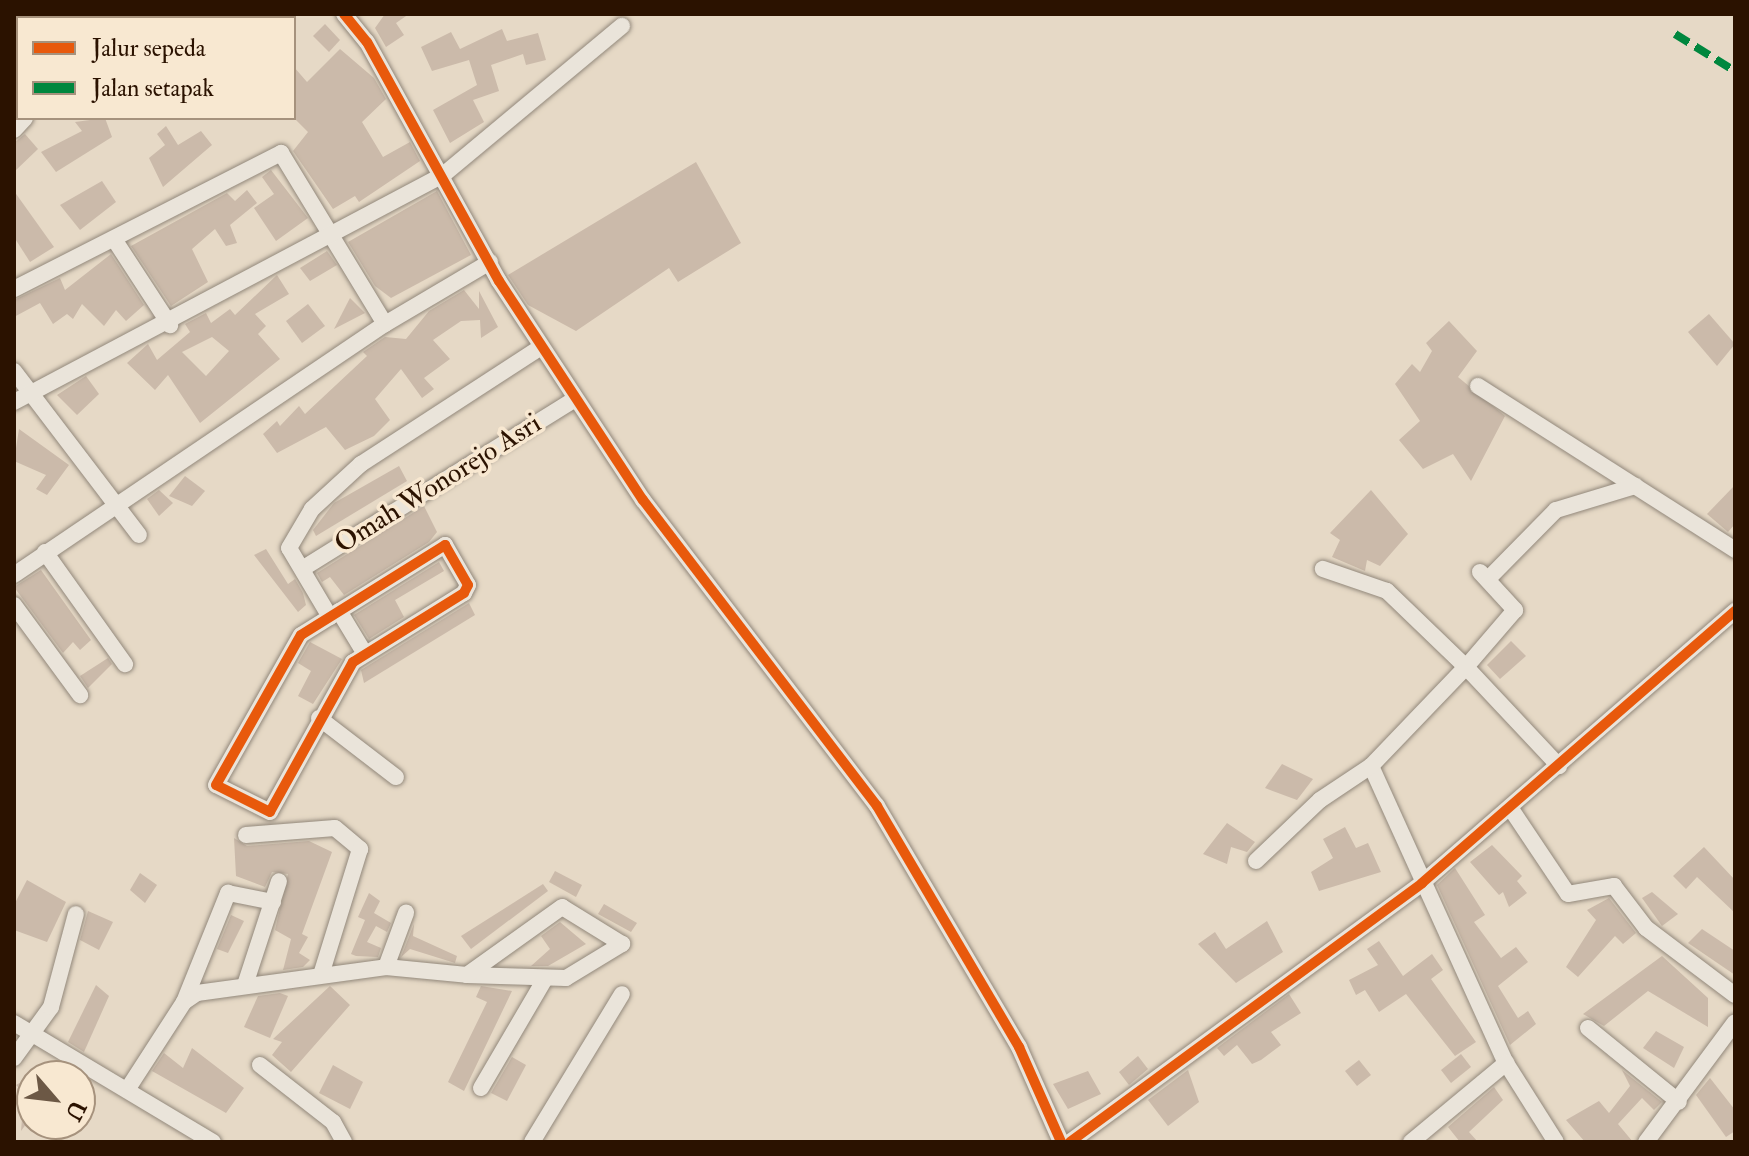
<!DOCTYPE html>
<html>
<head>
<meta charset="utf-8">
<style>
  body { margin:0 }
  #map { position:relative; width:1749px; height:1156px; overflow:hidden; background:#e6d9c6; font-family:"IM FELL Double Pica",serif }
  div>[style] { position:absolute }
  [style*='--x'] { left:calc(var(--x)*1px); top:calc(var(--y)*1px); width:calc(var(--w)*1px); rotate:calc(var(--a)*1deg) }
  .building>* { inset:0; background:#cbbaaa }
  .roads { filter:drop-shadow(0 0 2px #92887b) drop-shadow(0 0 2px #92887b) }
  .minor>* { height:16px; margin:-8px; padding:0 8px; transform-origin:8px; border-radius:8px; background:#eae4da }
  .quiet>* { height:8px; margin-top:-4px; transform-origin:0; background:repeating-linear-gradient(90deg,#00873e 0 16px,transparent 0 24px) }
  .cycleway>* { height:10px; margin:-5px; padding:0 5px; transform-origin:5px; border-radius:5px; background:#e8590c }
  span { translate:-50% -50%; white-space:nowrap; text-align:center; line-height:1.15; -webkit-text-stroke:7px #f8e8d1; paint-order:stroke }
  .street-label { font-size:28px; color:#2b1200 }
  .frame { position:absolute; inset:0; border:16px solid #2b1200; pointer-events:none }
  .legend { position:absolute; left:16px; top:16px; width:280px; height:104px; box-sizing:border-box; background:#f8e8d1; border:2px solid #a6927d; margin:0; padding:10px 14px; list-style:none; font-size:24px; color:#2b1200 }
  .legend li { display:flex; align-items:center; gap:16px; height:40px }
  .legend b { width:40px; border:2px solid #a6927d }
  .north { position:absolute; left:16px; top:1060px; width:80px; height:80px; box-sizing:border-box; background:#f8e8d1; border:2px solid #a6927d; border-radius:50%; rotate:118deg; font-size:22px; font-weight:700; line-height:32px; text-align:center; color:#2b1200 }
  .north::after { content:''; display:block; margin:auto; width:28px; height:36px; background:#6c5845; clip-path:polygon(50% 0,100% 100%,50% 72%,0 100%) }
</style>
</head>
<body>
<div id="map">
  <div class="building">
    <i style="clip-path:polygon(385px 14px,409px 14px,396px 23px,404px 35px,386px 47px,375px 28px)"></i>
    <i style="clip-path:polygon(325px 24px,340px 40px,329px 52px,313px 36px)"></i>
    <i style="clip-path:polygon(502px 29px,507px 41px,538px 33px,546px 60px,526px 65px,523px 54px,491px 65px,499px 91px,473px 100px,484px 122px,450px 143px,433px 110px,477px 85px,469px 60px,432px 71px,421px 47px,451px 32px,460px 49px)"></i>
    <i style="clip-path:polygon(340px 49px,374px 78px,386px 99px,362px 122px,383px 157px,410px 142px,420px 161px,359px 202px,355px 196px,333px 209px,293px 151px,308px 132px,294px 118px,294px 67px,307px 82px)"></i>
    <i style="clip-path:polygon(105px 118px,112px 137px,56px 172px,41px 152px,82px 131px,75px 122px)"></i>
    <i style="clip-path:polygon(166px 126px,178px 145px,201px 131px,212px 145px,163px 187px,149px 158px,165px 145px,157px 134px)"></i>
    <i style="clip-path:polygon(25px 134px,38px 149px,14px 172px,14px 143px)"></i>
    <i style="clip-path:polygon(696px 162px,741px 243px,678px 282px,669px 268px,576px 331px,528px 305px,508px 275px)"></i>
    <i style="clip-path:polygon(271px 170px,308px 218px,276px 241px,254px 208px,274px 194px,262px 177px)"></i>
    <i style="clip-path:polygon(102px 181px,116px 202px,80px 230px,60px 205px)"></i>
    <i style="clip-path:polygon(247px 190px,257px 203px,230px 225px,237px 243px,226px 246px,215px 229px,192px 249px,208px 282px,171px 306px,131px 246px,227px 193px,235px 201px)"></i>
    <i style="clip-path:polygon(14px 191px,54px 247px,30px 262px,14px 237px)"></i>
    <i style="clip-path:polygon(437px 191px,471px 255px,391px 298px,375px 286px,348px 242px)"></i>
    <i style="clip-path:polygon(327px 251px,337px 265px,310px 281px,300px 268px)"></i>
    <i style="clip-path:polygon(111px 254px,144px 305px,126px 321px,116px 310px,104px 326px,82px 304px,73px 319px,67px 314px,53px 324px,40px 303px,14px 317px,14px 300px,60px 278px,65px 290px)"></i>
    <i style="clip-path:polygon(evenodd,277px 275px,289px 294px,255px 314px,266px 326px,258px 334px,280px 359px,200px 423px,168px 375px,155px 390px,127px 363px,148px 344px,157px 360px,190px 332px,185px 324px,206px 313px,211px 323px,230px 309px,235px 315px,277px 275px,212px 337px,229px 351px,206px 376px,182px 352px,212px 337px)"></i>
    <i style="clip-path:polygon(464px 290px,479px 309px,479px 291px,498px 327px,481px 338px,480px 320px,461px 321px,433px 340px,450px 359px,424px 378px,434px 389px,422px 398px,401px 369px,375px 399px,390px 420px,374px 436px,345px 450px,326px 427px,277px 453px,263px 434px,277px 421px,280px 426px,299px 406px,305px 414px,367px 356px,363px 352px,385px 337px,406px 339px,429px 311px)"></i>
    <i style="clip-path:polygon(350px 298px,365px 313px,334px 329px)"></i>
    <i style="clip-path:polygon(308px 304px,325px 326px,302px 343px,286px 321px)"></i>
    <i style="clip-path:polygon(1709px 314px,1735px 344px,1717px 366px,1688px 332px)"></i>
    <i style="clip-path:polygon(1449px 321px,1477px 351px,1458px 377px,1505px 416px,1471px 481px,1453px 454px,1423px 469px,1399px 440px,1420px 421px,1395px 384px,1412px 364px,1420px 372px,1432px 351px,1426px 343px)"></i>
    <i style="clip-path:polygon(86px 376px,99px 394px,77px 415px,57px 395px)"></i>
    <i style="clip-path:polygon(19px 429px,69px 465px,47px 495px,36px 489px,46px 475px,14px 461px)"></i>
    <i style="clip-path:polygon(399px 466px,407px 481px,316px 536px,313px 530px,334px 503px)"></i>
    <i style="clip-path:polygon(185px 476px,205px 491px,192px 506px,169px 496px)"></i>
    <i style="clip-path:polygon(1735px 485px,1735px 524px,1728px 532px,1707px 514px)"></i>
    <i style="clip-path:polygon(159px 490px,173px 503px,159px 516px,147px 499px)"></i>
    <i style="clip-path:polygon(1371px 490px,1408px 534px,1380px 566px,1367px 560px,1365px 571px,1332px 557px,1340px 540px,1330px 533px)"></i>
    <i style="clip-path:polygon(424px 506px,437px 532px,429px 542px,344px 595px,330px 577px,322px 582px,317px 573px)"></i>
    <i style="clip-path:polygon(266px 549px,288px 584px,295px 579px,303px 593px,306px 605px,298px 612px,254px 555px)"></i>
    <i style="clip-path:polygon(439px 562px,444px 571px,395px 600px,404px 617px,369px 639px,354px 615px)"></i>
    <i style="clip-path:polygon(41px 570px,91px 640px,80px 650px,73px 642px,63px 653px,14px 587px)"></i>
    <i style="clip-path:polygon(469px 603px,475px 615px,364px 683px,361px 670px)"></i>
    <i style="clip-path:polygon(1511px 641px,1526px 656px,1500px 679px,1487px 665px)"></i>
    <i style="clip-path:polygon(310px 642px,342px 659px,313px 704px,298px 696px,311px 671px,298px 663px)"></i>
    <i style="clip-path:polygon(108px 658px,112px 664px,88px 688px,80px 676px)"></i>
    <i style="clip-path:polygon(1282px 764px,1313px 779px,1297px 800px,1265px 788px)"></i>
    <i style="clip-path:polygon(1227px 823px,1255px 842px,1247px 852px,1231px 847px,1227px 864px,1203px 854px)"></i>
    <i style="clip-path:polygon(1345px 827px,1356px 848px,1368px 843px,1381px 872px,1319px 891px,1311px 872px,1333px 858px,1323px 839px)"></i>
    <i style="clip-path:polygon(234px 838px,247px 846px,309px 841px,332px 852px,302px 934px,308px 937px,299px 953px,310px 960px,303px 967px,283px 970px,291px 939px,275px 930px,288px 874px,272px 872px,265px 887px,236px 876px)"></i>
    <i style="clip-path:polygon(1492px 845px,1522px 876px,1517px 881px,1527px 893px,1509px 907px,1503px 892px,1499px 895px,1470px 862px)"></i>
    <i style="clip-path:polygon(1704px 847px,1735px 880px,1735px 913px,1697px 877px,1686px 889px,1673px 876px)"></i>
    <i style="clip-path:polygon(1455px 868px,1485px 915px,1474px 922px,1501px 958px,1516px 947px,1528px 962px,1498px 986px,1518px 1018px,1528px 1011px,1536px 1024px,1510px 1045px,1437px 885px)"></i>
    <i style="clip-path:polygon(555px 871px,582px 885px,576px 897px,549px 882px)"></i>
    <i style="clip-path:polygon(140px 873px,157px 885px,145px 903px,130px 890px)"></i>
    <i style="clip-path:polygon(27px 880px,66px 902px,47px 942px,14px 930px,14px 905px)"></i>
    <i style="clip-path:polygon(543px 884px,548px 891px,471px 949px,461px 936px)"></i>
    <i style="clip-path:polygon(1652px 892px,1678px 914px,1662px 926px,1642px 898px)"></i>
    <i style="clip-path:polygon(369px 893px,380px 901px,374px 913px,391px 923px,387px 932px,376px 926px,367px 942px,381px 948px,378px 957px,356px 956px,351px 954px,365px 920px,358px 917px)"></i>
    <i style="clip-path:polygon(1609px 898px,1636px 933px,1623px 944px,1615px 936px,1578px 977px,1566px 967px,1596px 920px,1587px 910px)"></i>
    <i style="clip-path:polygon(604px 904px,637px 923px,631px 932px,598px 914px)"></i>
    <i style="clip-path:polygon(88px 911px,113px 922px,99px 950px,80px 940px)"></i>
    <i style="clip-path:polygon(231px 915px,244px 921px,228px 953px,217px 949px)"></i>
    <i style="clip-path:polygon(1267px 921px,1283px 952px,1236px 983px,1198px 944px,1215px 932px,1226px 949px)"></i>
    <i style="clip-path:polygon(560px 922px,586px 944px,548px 966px,531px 966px,550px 949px,541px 936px)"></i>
    <i style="clip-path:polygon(414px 924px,413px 936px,457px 956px,455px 963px,410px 949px,401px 957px)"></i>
    <i style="clip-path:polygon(1702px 929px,1735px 951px,1735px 975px,1688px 943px)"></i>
    <i style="clip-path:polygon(1379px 941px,1403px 976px,1432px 954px,1443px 970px,1431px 979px,1476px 1042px,1455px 1056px,1406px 994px,1379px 1012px,1365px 990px,1356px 995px,1349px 980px,1378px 965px,1367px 949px)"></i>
    <i style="clip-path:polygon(1662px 956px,1708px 998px,1708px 1027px,1648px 991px,1604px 1026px,1583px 1014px)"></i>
    <i style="clip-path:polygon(96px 985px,109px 996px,84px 1052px,68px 1042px)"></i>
    <i style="clip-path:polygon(330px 986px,350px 1005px,291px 1072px,272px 1055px,282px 1042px,273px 1039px)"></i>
    <i style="clip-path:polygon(481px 986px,512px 991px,464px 1091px,448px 1082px,487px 1002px,476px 997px)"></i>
    <i style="clip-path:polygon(280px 993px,288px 996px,270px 1038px,244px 1027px,258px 996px)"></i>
    <i style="clip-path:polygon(1289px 994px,1301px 1013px,1271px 1032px,1281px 1045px,1261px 1060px,1252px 1064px,1237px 1045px,1224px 1056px,1217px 1048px)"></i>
    <i style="clip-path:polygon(1656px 1031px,1684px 1047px,1674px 1068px,1643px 1048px)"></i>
    <i style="clip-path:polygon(192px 1048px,244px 1088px,226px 1113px,152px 1071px,164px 1053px,183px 1068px)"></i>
    <i style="clip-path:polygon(1461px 1054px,1471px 1067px,1451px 1083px,1441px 1070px)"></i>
    <i style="clip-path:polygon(1138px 1056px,1148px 1069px,1129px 1085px,1119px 1072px)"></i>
    <i style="clip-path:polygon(512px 1057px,526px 1065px,507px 1101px,491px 1093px)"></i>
    <i style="clip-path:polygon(1359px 1060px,1371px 1075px,1357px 1086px,1345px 1071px)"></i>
    <i style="clip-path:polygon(333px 1065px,363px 1082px,350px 1109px,319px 1093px)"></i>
    <i style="clip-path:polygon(1188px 1070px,1199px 1102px,1168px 1126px,1148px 1100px)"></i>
    <i style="clip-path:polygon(1622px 1070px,1662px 1102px,1654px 1110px,1642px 1098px,1618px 1124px,1633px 1142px,1585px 1142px,1566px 1120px,1599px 1101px,1609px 1113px,1630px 1086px)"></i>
    <i style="clip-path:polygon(1088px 1071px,1101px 1094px,1068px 1109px,1053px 1084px)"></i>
    <i style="clip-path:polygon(32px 1076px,32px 1116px,21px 1131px,24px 1093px,16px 1085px)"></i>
    <i style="clip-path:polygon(1710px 1078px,1735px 1110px,1735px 1131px,1726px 1137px,1696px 1095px)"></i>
    <i style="clip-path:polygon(1494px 1087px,1503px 1100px,1469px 1132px,1478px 1142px,1460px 1142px,1448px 1127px)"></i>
  </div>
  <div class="roads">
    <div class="minor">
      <i style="--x:344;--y:14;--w:36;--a:51"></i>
      <i style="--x:367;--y:42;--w:273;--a:61.1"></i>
      <i style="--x:499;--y:281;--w:262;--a:56.7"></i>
      <i style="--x:643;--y:500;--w:385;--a:52.6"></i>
      <i style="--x:877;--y:806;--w:280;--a:59.5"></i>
      <i style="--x:1019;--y:1047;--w:104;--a:66.1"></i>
      <i style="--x:62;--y:18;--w:4;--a:-90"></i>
      <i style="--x:14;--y:71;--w:4;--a:27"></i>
      <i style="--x:14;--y:130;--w:16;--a:-47"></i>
      <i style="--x:114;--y:239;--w:103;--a:56.9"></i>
      <i style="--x:14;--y:289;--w:300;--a:-27"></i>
      <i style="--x:281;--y:153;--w:200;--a:58.7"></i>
      <i style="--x:14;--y:371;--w:206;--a:52.7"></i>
      <i style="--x:1478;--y:386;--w:305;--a:32.5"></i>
      <i style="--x:14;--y:402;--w:485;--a:-27.9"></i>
      <i style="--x:443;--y:175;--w:233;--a:-39.8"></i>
      <i style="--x:445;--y:545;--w:46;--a:60.1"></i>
      <i style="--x:468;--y:585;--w:9;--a:117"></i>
      <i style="--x:464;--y:593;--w:131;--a:148.1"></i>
      <i style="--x:353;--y:662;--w:171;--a:119"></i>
      <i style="--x:270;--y:812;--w:60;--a:-153.4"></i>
      <i style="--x:216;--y:785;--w:172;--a:-60.5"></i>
      <i style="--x:301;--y:635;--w:170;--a:-32"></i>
      <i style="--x:45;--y:552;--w:138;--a:54.5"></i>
      <i style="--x:302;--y:569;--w:322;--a:-31.9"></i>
      <i style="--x:1480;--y:572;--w:52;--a:47.4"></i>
      <i style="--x:1515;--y:610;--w:75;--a:130.7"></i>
      <i style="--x:1466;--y:667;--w:136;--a:46.8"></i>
      <i style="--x:14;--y:575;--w:448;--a:-34.1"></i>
      <i style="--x:385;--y:324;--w:122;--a:-30.6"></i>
      <i style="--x:1488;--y:579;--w:97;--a:-45.4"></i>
      <i style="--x:1556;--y:510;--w:83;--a:-16.9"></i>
      <i style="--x:14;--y:605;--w:112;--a:53.7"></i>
      <i style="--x:339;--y:611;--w:50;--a:58.8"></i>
      <i style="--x:330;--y:617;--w:80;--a:-120.7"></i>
      <i style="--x:289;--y:548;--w:45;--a:-59.5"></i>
      <i style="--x:312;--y:509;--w:67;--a:-42.6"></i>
      <i style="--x:361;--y:464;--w:215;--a:-33"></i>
      <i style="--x:319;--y:718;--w:97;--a:37.5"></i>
      <i style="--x:1371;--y:766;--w:326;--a:65.6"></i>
      <i style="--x:1506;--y:1063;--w:93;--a:57.7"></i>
      <i style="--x:1511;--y:809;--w:102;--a:56.2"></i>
      <i style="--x:1568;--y:894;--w:47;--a:-9.9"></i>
      <i style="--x:1614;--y:886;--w:53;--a:52.7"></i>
      <i style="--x:1646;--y:928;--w:111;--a:37"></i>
      <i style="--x:246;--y:835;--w:89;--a:-4.5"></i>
      <i style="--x:335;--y:828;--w:33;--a:40"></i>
      <i style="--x:360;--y:849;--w:129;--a:107.2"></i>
      <i style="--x:1256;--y:861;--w:88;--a:-43.6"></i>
      <i style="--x:1320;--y:800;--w:61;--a:-33.7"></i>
      <i style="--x:1371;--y:766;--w:137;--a:-46.2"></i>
      <i style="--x:1466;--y:667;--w:110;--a:-136.1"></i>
      <i style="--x:1387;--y:591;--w:68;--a:-161"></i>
      <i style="--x:386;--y:967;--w:58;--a:-69.7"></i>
      <i style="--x:245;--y:985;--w:109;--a:-71.9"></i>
      <i style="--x:184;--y:1002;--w:16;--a:-35"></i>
      <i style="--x:197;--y:993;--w:191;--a:-7.8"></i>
      <i style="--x:386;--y:967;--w:81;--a:5.6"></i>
      <i style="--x:467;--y:975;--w:99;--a:1.7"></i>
      <i style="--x:566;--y:978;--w:66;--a:-31.3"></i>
      <i style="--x:622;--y:944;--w:70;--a:-148.3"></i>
      <i style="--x:562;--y:907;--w:117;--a:144.4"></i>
      <i style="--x:14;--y:1023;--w:232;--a:30.9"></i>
      <i style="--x:1588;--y:1028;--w:117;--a:39.1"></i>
      <i style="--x:14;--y:1058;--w:63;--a:-54"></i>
      <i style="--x:51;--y:1007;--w:96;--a:-75"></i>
      <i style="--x:260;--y:1065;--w:93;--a:38"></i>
      <i style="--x:333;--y:1122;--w:23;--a:61"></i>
      <i style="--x:481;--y:1088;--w:126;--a:-59.6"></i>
      <i style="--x:127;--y:1090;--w:105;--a:-57.1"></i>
      <i style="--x:184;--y:1002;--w:118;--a:-68"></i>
      <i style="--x:228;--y:893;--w:46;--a:11.3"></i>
      <i style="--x:532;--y:1142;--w:173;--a:-58.7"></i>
      <i style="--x:1070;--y:1142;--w:437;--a:-36.3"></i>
      <i style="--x:1422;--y:883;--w:415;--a:-41"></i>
      <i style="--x:1411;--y:1142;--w:124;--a:-39.7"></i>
      <i style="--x:1646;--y:1142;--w:149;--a:-53.4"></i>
    </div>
  </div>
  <div class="quiet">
    <i style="--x:1675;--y:34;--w:70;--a:31.7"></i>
  </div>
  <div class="cycleway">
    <i style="--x:344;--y:14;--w:36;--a:51"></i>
    <i style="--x:367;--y:42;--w:273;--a:61.1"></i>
    <i style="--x:499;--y:281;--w:262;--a:56.7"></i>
    <i style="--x:643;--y:500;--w:385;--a:52.6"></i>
    <i style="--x:877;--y:806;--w:280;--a:59.5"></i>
    <i style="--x:1019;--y:1047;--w:104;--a:66.1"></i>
    <i style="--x:445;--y:545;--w:46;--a:60.1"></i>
    <i style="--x:468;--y:585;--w:9;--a:117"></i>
    <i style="--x:464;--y:593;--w:131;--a:148.1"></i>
    <i style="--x:353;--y:662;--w:171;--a:119"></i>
    <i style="--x:270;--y:812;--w:60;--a:-153.4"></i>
    <i style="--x:216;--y:785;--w:172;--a:-60.5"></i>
    <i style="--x:301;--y:635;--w:170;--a:-32"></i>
    <i style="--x:1070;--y:1142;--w:437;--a:-36.3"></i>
    <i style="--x:1422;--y:883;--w:415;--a:-41"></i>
  </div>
  <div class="street-label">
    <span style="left:438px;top:484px;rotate:-32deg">Omah Wonorejo Asri</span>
  </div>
  <div class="frame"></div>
  <ul class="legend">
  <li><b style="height:10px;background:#e8590c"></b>Jalur sepeda</li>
  <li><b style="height:10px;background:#00873e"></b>Jalan setapak</li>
  </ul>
  <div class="north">U</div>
</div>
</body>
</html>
